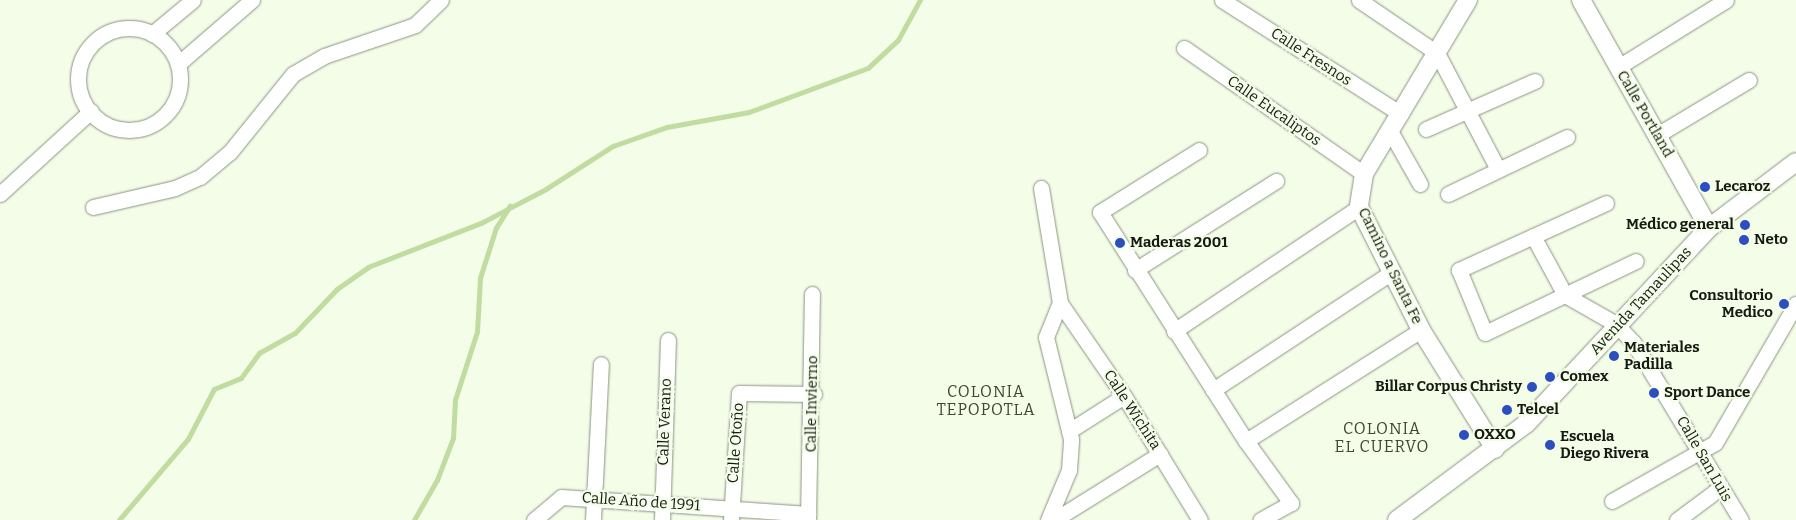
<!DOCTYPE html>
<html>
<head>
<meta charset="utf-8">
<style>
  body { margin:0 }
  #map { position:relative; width:1796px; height:520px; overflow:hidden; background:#f3fde8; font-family:Bitter,serif }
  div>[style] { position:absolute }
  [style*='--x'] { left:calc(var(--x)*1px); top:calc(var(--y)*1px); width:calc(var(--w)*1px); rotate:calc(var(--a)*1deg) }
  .stream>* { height:4.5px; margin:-2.25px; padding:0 2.25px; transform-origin:2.25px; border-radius:2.25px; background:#c1dca1 }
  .roads { filter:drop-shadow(0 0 1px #8b9481) drop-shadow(0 0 1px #8b9481) }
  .minor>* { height:15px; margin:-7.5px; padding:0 7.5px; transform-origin:7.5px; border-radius:7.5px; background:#fff }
  .minor>.ring { margin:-7.5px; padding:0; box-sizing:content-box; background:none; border:15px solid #fff; border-radius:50% }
  .tertiary>* { height:18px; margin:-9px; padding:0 9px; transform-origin:9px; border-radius:9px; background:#fff }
  .dots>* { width:14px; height:14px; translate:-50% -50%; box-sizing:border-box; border:2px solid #f3fde8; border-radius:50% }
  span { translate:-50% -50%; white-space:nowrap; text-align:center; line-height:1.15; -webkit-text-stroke:4px #f3fde8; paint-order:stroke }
  .street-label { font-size:15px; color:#161a12 }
  .poi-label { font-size:15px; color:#161a12; font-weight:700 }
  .left { translate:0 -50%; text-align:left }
  .right { translate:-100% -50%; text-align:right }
  .neighbourhood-label { font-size:16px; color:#3e4635; letter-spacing:1px }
</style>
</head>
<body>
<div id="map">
  <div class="stream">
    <i style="--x:119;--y:520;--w:106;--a:-49.6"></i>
    <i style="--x:188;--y:439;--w:56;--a:-62.5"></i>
    <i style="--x:214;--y:389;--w:29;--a:-22"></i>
    <i style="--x:241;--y:378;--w:31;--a:-54"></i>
    <i style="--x:259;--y:353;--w:41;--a:-29.1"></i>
    <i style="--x:295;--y:333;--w:61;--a:-46.3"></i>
    <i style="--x:337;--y:289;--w:38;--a:-35"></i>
    <i style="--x:368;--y:267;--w:121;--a:-21.3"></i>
    <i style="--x:481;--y:223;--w:73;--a:-27.6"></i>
    <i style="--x:546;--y:189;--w:80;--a:-32.7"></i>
    <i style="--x:613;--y:146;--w:57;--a:-19.4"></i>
    <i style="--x:667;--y:127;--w:83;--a:-10.4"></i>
    <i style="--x:749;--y:112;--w:127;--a:-20.3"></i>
    <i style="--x:868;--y:68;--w:41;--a:-43"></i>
    <i style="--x:898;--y:40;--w:46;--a:-61.2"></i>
    <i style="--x:414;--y:520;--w:46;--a:-60.1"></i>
    <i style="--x:437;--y:480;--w:45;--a:-69.1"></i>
    <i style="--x:453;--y:438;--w:38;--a:-87"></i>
    <i style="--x:455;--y:400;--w:71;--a:-72.1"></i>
    <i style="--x:477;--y:332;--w:54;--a:-86.8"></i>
    <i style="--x:480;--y:278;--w:52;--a:-72.3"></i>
    <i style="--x:496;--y:228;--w:26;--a:-58"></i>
  </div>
  <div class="roads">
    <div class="minor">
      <i style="--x:1222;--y:0;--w:212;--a:32.5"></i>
      <i style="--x:1359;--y:0;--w:94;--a:34.2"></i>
      <i style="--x:1437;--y:53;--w:131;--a:62.3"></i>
      <i class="ring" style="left:78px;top:28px;width:87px;height:87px"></i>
      <i style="--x:152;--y:34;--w:53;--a:-39.7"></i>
      <i style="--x:1184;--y:48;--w:220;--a:35"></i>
      <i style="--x:178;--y:64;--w:98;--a:-40.9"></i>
      <i style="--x:1618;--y:67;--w:127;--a:-31.8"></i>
      <i style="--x:1426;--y:129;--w:119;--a:-23.8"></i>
      <i style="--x:1390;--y:131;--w:61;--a:60.5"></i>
      <i style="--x:1657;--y:135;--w:107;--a:-30.9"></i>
      <i style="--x:1199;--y:150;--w:117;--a:147.9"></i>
      <i style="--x:1100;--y:212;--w:272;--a:57.5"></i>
      <i style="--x:1246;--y:441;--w:77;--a:54"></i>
      <i style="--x:1291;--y:503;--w:35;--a:151"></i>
      <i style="--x:1041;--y:188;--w:117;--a:80.6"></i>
      <i style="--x:1060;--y:303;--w:113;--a:55.5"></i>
      <i style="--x:1124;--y:396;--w:145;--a:58.5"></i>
      <i style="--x:0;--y:194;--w:123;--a:-42.4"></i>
      <i style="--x:1448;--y:194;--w:132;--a:-25.6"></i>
      <i style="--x:1606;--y:203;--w:162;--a:155.5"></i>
      <i style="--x:1459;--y:270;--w:68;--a:67.6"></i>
      <i style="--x:1485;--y:333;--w:167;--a:-25.5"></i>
      <i style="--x:93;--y:207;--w:84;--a:-13"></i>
      <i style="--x:175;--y:188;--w:27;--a:-24"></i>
      <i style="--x:200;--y:177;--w:39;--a:-40"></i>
      <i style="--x:230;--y:152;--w:100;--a:-51.1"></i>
      <i style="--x:293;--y:74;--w:36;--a:-30"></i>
      <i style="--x:324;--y:56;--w:96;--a:-18.8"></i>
      <i style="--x:415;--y:25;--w:36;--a:-44"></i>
      <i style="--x:1533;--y:236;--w:67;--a:61.5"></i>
      <i style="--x:1565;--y:295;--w:59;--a:29.6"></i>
      <i style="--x:1616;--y:324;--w:25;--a:47"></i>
      <i style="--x:1633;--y:342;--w:208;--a:58.8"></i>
      <i style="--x:1135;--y:270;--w:167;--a:-32.3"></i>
      <i style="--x:1174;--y:331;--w:223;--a:-33.8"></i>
      <i style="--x:1213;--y:390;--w:214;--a:-33.4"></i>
      <i style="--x:1069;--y:431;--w:65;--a:-32.5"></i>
      <i style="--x:1246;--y:441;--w:207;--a:-32.4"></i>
      <i style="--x:1612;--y:501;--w:118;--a:-29.4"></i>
      <i style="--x:1715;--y:443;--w:161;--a:-59.8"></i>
      <i style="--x:534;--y:520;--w:35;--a:-40"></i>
      <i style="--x:561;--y:497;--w:248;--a:3.9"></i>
      <i style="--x:593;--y:520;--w:156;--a:-87.1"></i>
      <i style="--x:662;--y:520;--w:180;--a:-88.1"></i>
      <i style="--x:731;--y:520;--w:127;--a:-86.4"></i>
      <i style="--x:739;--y:393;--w:75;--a:0.8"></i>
      <i style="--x:808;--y:520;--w:226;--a:-89"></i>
      <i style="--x:1048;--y:520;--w:54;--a:-67.2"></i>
      <i style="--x:1069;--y:470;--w:31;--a:-86"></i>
      <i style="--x:1071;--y:439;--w:105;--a:-103.8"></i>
      <i style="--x:1046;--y:337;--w:37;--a:-68"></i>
      <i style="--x:1054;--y:520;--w:125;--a:-31.9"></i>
      <i style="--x:1677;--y:520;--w:54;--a:-36.7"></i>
    </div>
    <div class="tertiary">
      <i style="--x:1468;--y:0;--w:203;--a:120.9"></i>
      <i style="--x:1364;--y:174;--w:33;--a:99"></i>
      <i style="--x:1359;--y:207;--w:138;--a:63.2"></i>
      <i style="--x:1421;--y:330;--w:140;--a:58.1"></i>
      <i style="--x:1581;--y:0;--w:261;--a:60.7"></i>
      <i style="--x:1397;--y:520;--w:161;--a:-36.7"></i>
      <i style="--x:1526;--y:424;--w:268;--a:-47"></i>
      <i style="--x:1709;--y:228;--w:109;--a:-37.2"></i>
    </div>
  </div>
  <div class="dots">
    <i style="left:1705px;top:187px;background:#2d4ebe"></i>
    <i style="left:1745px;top:225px;background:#2d4ebe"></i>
    <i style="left:1744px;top:240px;background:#2d4ebe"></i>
    <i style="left:1120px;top:243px;background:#2d4ebe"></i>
    <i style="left:1784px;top:304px;background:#2d4ebe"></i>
    <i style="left:1614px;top:356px;background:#2d4ebe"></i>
    <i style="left:1550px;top:377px;background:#2d4ebe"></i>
    <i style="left:1532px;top:387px;background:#2d4ebe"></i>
    <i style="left:1654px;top:393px;background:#2d4ebe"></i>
    <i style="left:1507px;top:410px;background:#2d4ebe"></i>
    <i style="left:1464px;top:435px;background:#2d4ebe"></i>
    <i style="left:1550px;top:445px;background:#2d4ebe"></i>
  </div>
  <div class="street-label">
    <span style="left:1311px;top:57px;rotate:33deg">Calle Fresnos</span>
    <span style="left:1274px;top:111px;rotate:35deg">Calle Eucaliptos</span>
    <span style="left:1645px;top:114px;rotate:60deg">Calle Portland</span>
    <span style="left:1390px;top:266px;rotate:64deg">Camino a Santa Fe</span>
    <span style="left:1641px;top:301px;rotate:-47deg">Avenida Tamaulipas</span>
    <span style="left:812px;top:404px;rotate:-89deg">Calle Invierno</span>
    <span style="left:1132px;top:410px;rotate:57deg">Calle Wichita</span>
    <span style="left:665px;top:422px;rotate:-88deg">Calle Verano</span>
    <span style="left:736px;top:443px;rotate:-86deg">Calle Otoño</span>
    <span style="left:1704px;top:459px;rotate:60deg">Calle San Luis</span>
    <span style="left:641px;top:502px;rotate:4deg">Calle Año de 1991</span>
  </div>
  <div class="poi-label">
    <span class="left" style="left:1715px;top:187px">Lecaroz</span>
    <span class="right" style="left:1734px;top:225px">Médico general</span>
    <span class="left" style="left:1754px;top:240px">Neto</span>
    <span class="left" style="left:1130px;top:243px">Maderas 2001</span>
    <span class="right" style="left:1773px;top:304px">Consultorio<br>Medico</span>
    <span class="left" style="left:1624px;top:356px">Materiales<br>Padilla</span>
    <span class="left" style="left:1560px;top:377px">Comex</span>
    <span class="right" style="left:1522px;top:387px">Billar Corpus Christy</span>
    <span class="left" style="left:1664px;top:393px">Sport Dance</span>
    <span class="left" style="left:1517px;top:410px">Telcel</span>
    <span class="left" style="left:1474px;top:435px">OXXO</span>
    <span class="left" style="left:1560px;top:445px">Escuela<br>Diego Rivera</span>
  </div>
  <div class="neighbourhood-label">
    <span style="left:986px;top:401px">COLONIA<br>TEPOPOTLA</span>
    <span style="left:1382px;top:438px">COLONIA<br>EL CUERVO</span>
  </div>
</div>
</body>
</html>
